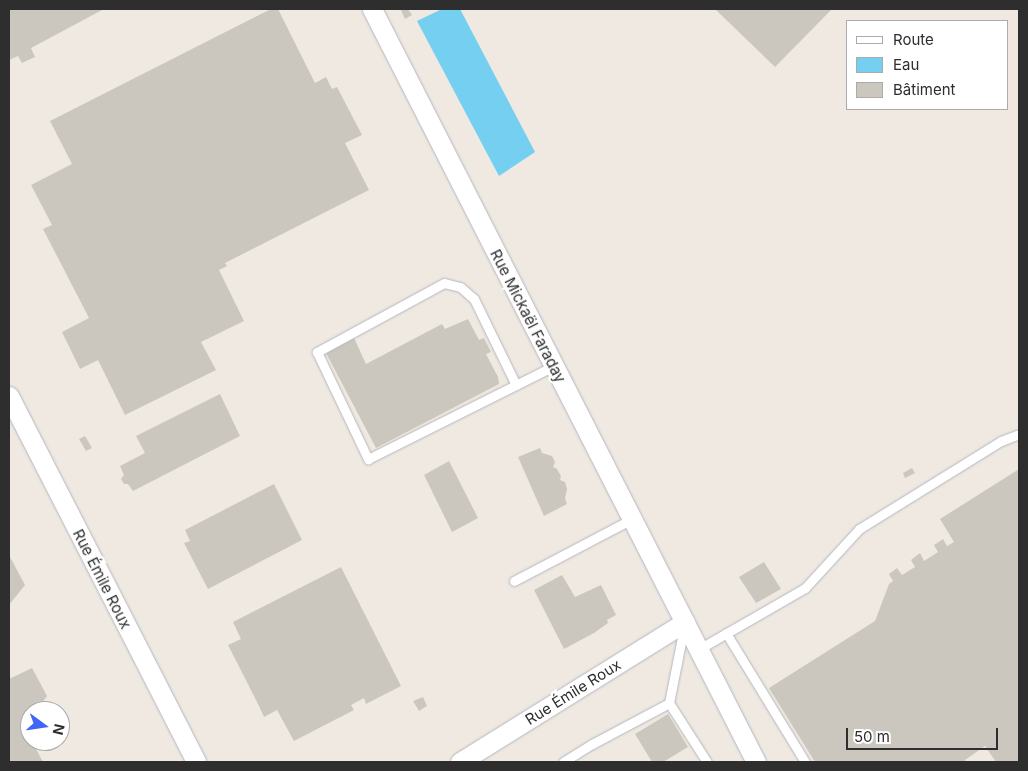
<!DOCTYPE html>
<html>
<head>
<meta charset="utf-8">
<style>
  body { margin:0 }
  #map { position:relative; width:1028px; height:771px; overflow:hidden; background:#efe9e1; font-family:Inter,sans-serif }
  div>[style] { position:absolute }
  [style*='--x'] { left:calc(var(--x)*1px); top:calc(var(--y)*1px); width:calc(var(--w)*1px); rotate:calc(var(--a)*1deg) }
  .water>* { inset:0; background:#75cff0 }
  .building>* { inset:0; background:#cbc7bf }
  .roads { filter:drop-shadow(0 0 1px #b4b7c1) drop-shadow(0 0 1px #b4b7c1) }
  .lane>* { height:9px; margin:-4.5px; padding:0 4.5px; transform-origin:4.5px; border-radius:4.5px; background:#fff }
  .street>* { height:19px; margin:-9.5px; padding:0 9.5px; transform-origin:9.5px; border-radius:9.5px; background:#fff }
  span { translate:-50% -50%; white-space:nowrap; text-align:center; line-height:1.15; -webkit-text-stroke:5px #fff; paint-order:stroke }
  .street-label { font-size:15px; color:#2e2e2e }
  .frame { position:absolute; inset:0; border:10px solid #2e2e2e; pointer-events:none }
  .legend { position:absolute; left:846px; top:20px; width:162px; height:90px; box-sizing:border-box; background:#fff; border:1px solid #ababab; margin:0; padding:6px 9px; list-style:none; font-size:15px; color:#2e2e2e }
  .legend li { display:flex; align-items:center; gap:10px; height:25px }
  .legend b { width:25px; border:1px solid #ababab }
  .north { position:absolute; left:20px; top:701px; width:50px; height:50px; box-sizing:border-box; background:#fff; border:1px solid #ababab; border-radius:50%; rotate:104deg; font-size:14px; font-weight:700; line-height:20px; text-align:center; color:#2e2e2e }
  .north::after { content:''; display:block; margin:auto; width:18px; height:22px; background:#4264fb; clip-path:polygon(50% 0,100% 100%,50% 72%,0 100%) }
  .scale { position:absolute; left:846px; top:728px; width:152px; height:22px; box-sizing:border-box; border:2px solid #2e2e2e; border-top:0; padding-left:6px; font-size:15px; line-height:18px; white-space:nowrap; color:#2e2e2e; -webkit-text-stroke:4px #fff; paint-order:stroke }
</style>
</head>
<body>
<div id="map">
  <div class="water">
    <i style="clip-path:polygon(442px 9px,460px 9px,535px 152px,499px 176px,417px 21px)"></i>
  </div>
  <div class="building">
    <i style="clip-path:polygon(9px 9px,104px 9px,31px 48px,35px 57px,22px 63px,18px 56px,9px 60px)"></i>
    <i style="clip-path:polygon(271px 9px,278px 9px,315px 83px,326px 77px,332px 89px,337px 87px,362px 135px,345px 143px,369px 190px,225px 263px,227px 266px,219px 270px,244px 321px,201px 342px,216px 370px,125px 415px,98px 360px,80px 369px,62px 332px,89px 318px,43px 229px,52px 225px,31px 185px,72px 164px,50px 121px)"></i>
    <i style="clip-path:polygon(404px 9px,408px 9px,412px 15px,405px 19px,401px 10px)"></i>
    <i style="clip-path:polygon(715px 9px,832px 9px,775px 67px)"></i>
    <i style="clip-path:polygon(468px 319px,479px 340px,484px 338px,491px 352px,486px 354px,498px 377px,499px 384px,376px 448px,326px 353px,354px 338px,366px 364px,442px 324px,445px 329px)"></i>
    <i style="clip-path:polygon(220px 394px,240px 436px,133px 491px,128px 484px,124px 484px,121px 479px,124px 475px,120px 466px,145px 453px,136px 436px)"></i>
    <i style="clip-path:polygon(85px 436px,92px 448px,86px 451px,79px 439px)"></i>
    <i style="clip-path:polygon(540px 448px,542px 453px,552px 456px,555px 462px,553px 467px,557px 469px,561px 476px,560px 480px,565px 482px,567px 489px,565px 498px,567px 504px,544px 516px,518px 457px)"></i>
    <i style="clip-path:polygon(449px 461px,478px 518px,452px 532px,424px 475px)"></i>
    <i style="clip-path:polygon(912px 468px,915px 473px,905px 478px,903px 473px)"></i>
    <i style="clip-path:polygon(1019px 469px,1019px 762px,996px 762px,985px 746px,965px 760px,967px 762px,815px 762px,769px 688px,875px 621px,889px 584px,893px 581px,889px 574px,897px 568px,902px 575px,915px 567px,911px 560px,920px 553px,924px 561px,938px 552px,934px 545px,943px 539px,947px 546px,954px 542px,940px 519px)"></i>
    <i style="clip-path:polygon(274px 484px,302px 540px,208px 589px,184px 543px,190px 541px,185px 530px)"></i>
    <i style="clip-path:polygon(9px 555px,25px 585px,9px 605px)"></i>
    <i style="clip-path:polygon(764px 562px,781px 589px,756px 603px,739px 577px)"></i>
    <i style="clip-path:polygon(341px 567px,401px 686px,366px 704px,364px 698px,351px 705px,354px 710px,294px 741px,277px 710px,264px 717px,258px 704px,228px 645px,241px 639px,233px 622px)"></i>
    <i style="clip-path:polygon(562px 575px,575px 597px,601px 585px,616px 615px,607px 620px,608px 623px,594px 633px,564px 649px,534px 590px)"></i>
    <i style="clip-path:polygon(32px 668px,47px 696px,36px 711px,30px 711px,30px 719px,24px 727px,43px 762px,9px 762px,9px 679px)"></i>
    <i style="clip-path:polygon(423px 697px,427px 706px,419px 711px,413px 701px)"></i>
    <i style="clip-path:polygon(668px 714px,688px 747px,663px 762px,652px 762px,635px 734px)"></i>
  </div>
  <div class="roads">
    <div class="lane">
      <i style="--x:516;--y:385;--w:96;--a:-116"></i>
      <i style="--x:474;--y:299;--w:18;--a:-139"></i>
      <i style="--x:460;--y:287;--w:16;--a:-166"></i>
      <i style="--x:444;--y:283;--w:145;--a:151.5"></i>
      <i style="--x:317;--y:352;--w:119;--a:64.5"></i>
      <i style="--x:368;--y:459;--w:208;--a:-26.6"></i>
      <i style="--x:514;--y:581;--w:133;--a:-27.7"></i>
      <i style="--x:726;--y:633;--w:151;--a:58.5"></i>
      <i style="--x:699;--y:649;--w:122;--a:-29.9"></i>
      <i style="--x:805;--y:588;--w:80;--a:-47.5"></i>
      <i style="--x:859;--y:529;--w:167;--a:-31.8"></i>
      <i style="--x:1001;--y:441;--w:19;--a:-21"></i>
      <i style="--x:669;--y:703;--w:70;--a:57.2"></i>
      <i style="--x:563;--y:762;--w:34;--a:-32"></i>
      <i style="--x:592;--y:744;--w:87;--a:-28"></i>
      <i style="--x:669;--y:703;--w:77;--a:-78.8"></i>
    </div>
    <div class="street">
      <i style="--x:372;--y:9;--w:845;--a:62.98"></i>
      <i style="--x:9;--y:396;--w:411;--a:62.9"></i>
      <i style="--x:460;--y:762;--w:265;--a:-31.9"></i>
    </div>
  </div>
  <div class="street-label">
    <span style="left:528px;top:316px;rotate:63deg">Rue Mickaël Faraday</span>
    <span style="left:102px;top:579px;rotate:63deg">Rue Émile Roux</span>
    <span style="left:573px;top:692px;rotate:-32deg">Rue Émile Roux</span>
  </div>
  <div class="frame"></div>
  <ul class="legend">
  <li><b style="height:6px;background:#fff"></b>Route</li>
  <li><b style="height:14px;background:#75cff0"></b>Eau</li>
  <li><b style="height:14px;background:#cbc7bf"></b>Bâtiment</li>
  </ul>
  <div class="north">N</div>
  <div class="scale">50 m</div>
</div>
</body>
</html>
